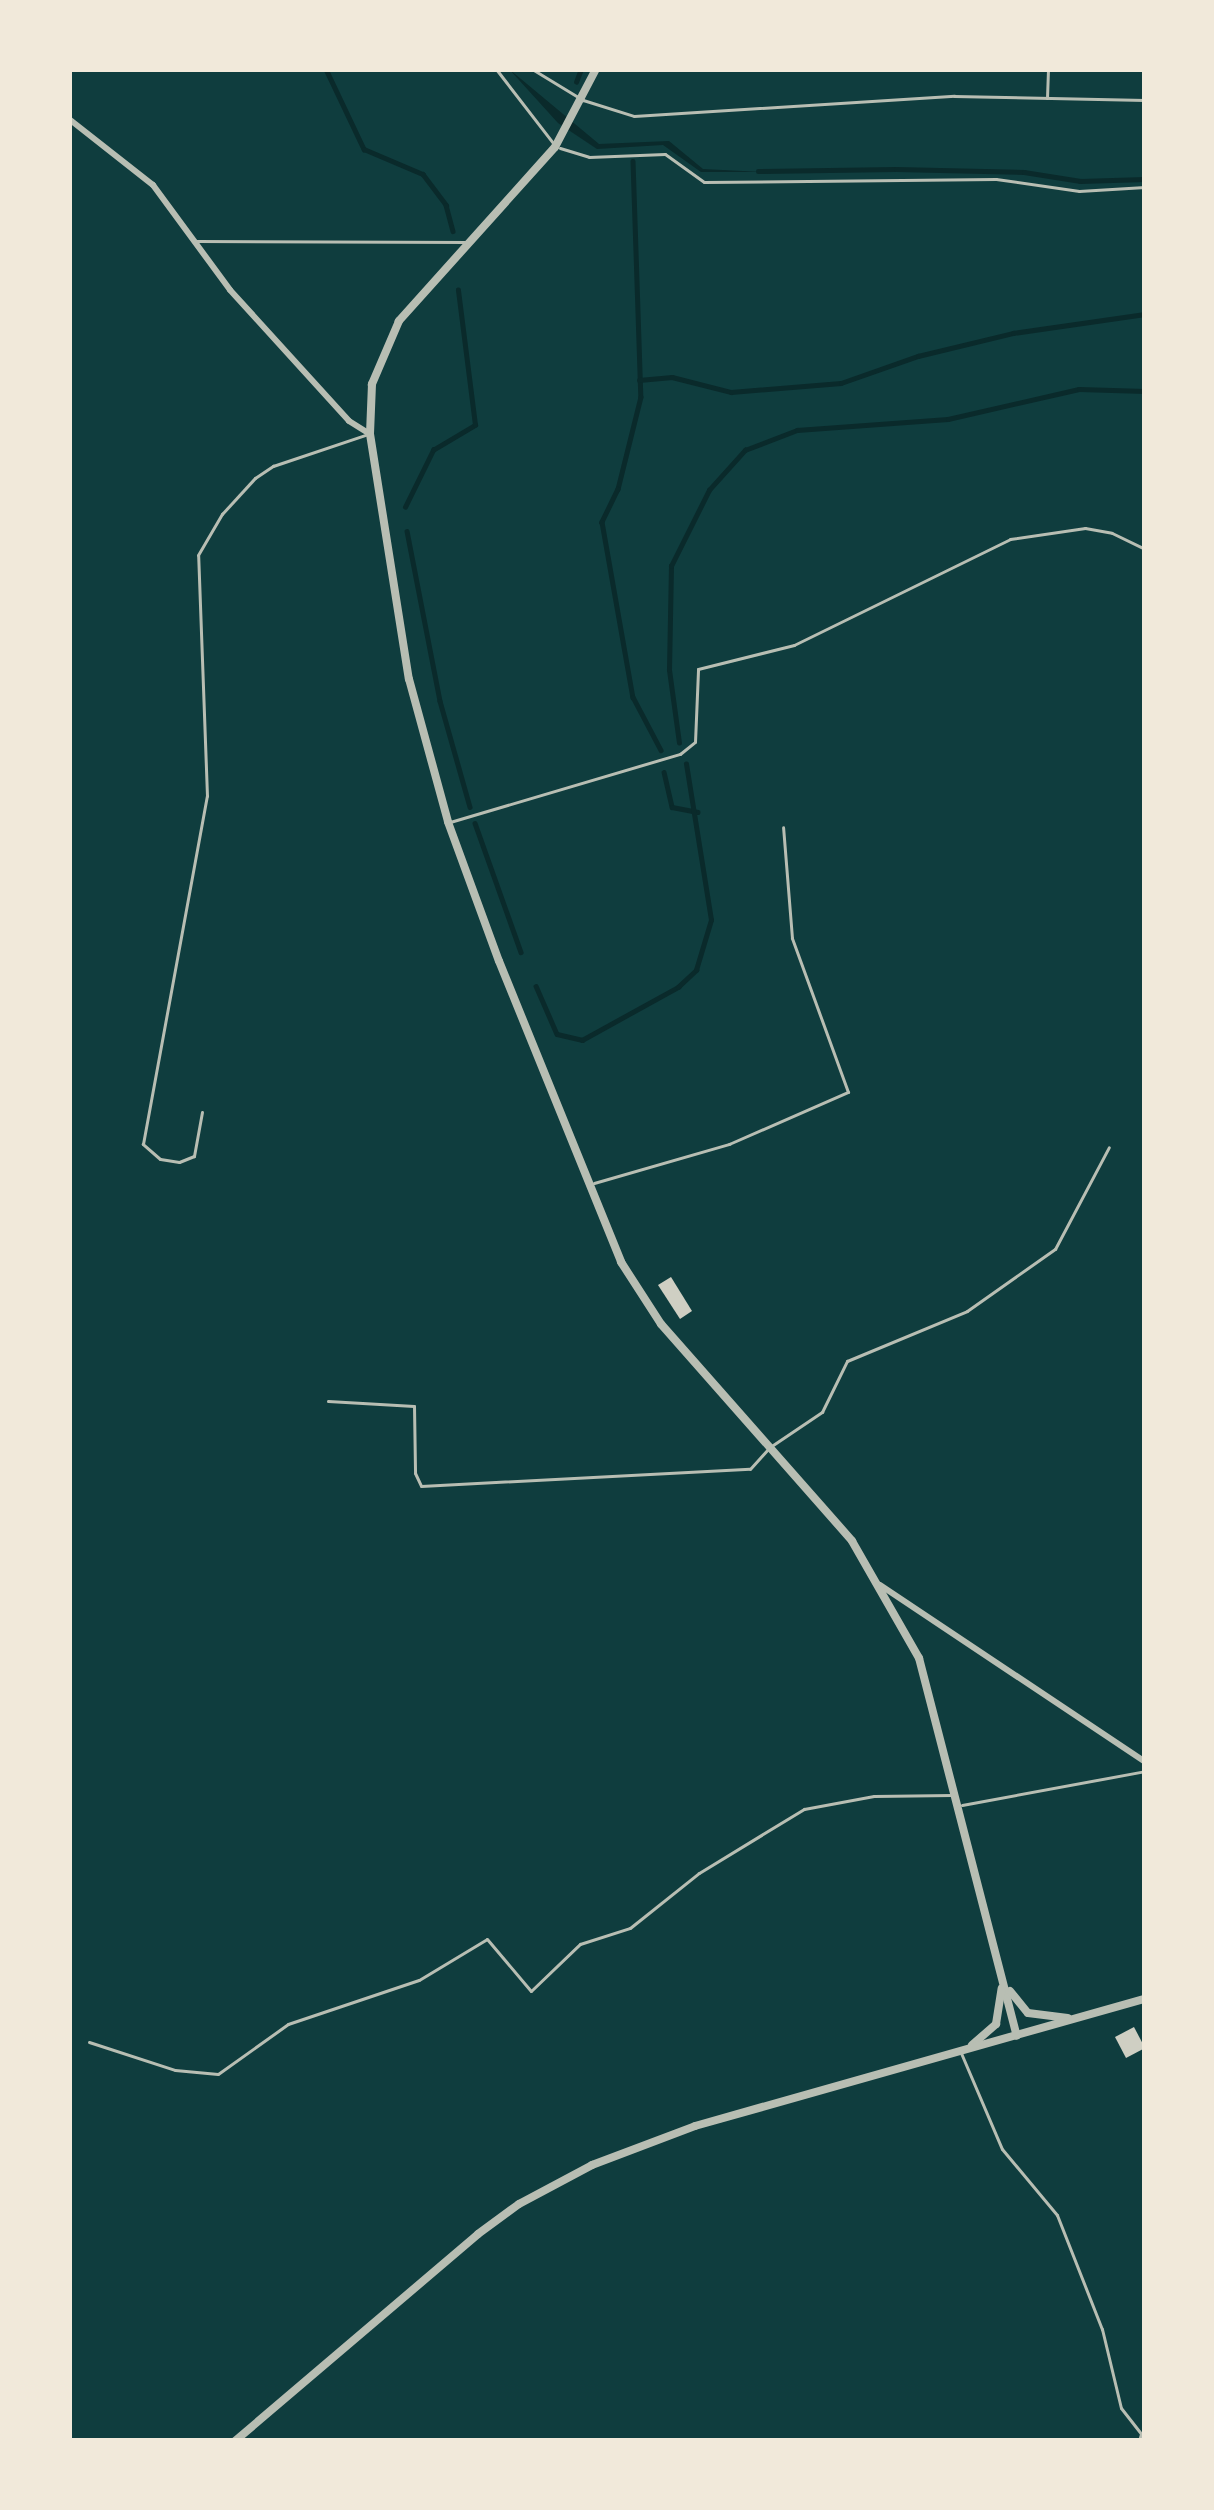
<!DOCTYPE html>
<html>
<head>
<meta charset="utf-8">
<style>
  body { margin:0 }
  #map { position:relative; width:1214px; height:2510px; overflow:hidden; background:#0f3d3e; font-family:"Exo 2",sans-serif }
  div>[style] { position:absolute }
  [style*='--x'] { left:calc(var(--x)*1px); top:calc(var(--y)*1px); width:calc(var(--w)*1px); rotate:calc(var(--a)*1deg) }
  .water>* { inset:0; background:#0a2a2b }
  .stream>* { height:4.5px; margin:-2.25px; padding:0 2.25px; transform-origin:2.25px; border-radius:2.25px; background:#0a2a2b }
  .building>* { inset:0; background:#cfcfc3 }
  .service>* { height:3px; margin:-1.5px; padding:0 1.5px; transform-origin:1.5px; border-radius:1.5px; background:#b8beb3 }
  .minor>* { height:6px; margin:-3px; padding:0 3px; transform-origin:3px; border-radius:3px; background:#b8beb3 }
  .tertiary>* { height:8px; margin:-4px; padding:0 4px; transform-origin:4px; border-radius:4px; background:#b8beb3 }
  span { translate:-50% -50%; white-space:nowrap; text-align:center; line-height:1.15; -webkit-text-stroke:12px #f1e9da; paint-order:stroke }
  .frame { position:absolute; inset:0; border:72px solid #f1e9da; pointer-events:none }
</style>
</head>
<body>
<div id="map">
  <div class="water">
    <i style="clip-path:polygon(509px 69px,599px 144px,669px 141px,703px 169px,763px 172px,701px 172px,663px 145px,597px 149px,558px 123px)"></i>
  </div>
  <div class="stream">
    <i style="--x:326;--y:69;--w:89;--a:64.6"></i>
    <i style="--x:364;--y:149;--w:64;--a:23"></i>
    <i style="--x:423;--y:174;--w:39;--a:53"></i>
    <i style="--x:446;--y:205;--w:27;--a:75"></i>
    <i style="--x:576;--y:82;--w:14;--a:-69"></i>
    <i style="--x:633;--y:161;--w:236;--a:88.1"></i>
    <i style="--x:641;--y:397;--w:95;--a:104"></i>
    <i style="--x:618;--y:489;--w:37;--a:116"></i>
    <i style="--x:602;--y:522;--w:178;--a:80"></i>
    <i style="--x:633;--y:697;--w:60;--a:62.2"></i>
    <i style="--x:758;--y:171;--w:138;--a:-0.8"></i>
    <i style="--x:896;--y:169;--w:128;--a:1.3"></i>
    <i style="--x:1024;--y:172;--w:57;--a:9.1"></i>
    <i style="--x:1080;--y:181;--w:65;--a:-1.8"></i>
    <i style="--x:639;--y:380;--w:33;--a:-5"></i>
    <i style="--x:672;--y:377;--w:61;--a:14.3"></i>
    <i style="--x:731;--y:392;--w:110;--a:-4.7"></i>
    <i style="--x:841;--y:383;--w:82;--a:-19.3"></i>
    <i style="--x:918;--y:356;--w:98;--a:-13.6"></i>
    <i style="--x:1013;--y:333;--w:133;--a:-8.2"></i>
    <i style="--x:405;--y:507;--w:64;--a:-63.8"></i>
    <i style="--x:433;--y:450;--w:49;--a:-30.8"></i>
    <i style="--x:475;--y:425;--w:136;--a:-97.2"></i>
    <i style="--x:407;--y:531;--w:173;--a:79"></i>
    <i style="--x:440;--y:701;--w:110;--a:74.2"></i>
    <i style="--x:679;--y:743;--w:74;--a:-97.8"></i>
    <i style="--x:669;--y:670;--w:104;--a:-88.9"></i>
    <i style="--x:671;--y:566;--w:85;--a:-63.4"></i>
    <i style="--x:709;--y:490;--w:54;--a:-48"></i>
    <i style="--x:745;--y:450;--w:56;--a:-21"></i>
    <i style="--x:797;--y:430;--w:151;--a:-4.2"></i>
    <i style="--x:948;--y:419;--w:134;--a:-12.9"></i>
    <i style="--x:1079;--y:389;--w:66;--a:1.7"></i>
    <i style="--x:664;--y:772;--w:36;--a:77"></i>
    <i style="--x:672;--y:807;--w:26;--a:11"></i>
    <i style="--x:475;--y:823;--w:137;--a:70.4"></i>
    <i style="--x:536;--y:986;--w:52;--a:66.4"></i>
    <i style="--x:557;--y:1034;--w:26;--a:13"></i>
    <i style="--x:582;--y:1040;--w:110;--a:-28.9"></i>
    <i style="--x:678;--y:987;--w:25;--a:-43"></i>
    <i style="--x:696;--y:970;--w:52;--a:-73.3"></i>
    <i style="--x:711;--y:920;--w:158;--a:-99.1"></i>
  </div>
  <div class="building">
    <i style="clip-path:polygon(671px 1277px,692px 1311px,680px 1319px,658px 1285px)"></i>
    <i style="clip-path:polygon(1134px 2027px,1145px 2048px,1126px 2058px,1115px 2037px)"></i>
  </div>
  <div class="service">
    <i style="--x:496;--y:69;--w:93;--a:52.4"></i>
    <i style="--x:532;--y:69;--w:60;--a:31.3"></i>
    <i style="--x:583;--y:100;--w:53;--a:17.4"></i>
    <i style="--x:634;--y:116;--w:321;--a:-3.6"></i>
    <i style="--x:954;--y:96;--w:191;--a:1.2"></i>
    <i style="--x:1047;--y:98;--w:29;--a:-88"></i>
    <i style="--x:560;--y:148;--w:30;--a:17"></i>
    <i style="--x:589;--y:157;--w:76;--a:-2.3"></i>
    <i style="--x:665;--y:154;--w:48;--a:35.7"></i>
    <i style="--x:704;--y:182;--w:292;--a:-0.6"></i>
    <i style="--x:996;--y:179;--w:84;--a:8.2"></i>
    <i style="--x:1079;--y:191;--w:66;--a:-3.5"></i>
    <i style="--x:197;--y:241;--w:271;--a:0.2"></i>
    <i style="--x:450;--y:822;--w:240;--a:-16.5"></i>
    <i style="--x:680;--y:754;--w:19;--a:-39"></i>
    <i style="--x:695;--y:742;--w:73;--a:-87.6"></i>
    <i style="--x:698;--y:669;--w:99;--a:-14"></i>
    <i style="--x:794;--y:645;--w:241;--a:-26.1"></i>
    <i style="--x:1010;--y:539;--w:76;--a:-8.3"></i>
    <i style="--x:1085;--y:528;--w:27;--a:10"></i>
    <i style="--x:1112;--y:533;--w:37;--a:26"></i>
    <i style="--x:202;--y:1112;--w:45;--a:100.3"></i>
    <i style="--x:194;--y:1156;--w:16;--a:158"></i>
    <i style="--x:179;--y:1162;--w:19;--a:-171"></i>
    <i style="--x:160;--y:1159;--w:23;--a:-139"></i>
    <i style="--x:143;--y:1144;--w:354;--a:-79.6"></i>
    <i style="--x:207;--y:796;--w:241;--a:-92.1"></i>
    <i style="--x:198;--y:555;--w:48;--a:-59.7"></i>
    <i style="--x:222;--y:514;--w:49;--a:-47.5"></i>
    <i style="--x:255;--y:478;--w:22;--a:-34"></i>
    <i style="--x:273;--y:466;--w:100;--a:-18.6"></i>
    <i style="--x:594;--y:1183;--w:141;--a:-16.1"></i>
    <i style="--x:729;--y:1144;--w:130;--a:-23.6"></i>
    <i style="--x:848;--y:1092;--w:164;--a:-110"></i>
    <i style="--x:792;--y:938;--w:111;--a:-94.6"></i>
    <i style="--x:328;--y:1401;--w:86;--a:3.3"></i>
    <i style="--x:414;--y:1406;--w:67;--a:89.1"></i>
    <i style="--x:415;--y:1473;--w:14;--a:65"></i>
    <i style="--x:421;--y:1486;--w:329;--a:-3"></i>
    <i style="--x:750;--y:1469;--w:30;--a:-48"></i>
    <i style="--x:770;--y:1447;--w:63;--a:-33.9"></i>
    <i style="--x:822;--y:1412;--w:57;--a:-63.9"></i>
    <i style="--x:847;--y:1361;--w:130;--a:-22.6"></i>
    <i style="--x:967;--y:1311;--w:108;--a:-35.2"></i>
    <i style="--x:1055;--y:1249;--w:115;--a:-62.1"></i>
    <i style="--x:962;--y:1805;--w:186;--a:-10.5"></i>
    <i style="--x:89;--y:2042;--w:90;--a:18"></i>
    <i style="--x:175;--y:2070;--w:43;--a:5.3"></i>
    <i style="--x:218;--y:2074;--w:86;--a:-35.5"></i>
    <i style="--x:288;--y:2024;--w:138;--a:-18.6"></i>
    <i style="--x:419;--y:1980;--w:79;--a:-31.1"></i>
    <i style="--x:487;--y:1939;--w:68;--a:49.8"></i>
    <i style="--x:531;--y:1991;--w:68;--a:-43.8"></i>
    <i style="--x:580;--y:1944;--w:52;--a:-17.7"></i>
    <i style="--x:630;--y:1928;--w:88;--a:-38.6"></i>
    <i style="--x:699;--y:1873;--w:123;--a:-31.4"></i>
    <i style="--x:804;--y:1809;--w:71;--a:-10.5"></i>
    <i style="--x:874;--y:1796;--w:78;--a:-0.7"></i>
    <i style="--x:961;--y:2053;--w:104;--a:66.9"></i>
    <i style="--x:1002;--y:2149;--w:86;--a:50.2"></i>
    <i style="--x:1057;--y:2215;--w:123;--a:68.5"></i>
    <i style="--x:1102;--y:2329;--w:81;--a:76.5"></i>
    <i style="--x:1121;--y:2408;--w:33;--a:52"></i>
    <i style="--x:1141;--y:2434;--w:7;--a:106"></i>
  </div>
  <div class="minor">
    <i style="--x:69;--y:119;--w:107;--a:38.2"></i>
    <i style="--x:153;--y:185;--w:130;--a:53.7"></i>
    <i style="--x:230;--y:290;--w:177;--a:47.7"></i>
    <i style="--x:349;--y:421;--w:25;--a:32"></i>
    <i style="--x:880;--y:1585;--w:319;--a:33.7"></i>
  </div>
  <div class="tertiary">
    <i style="--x:596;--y:69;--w:88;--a:117.7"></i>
    <i style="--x:555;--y:147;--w:234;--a:131.9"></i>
    <i style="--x:399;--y:321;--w:69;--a:113.2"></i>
    <i style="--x:372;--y:384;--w:50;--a:92.3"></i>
    <i style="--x:370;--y:434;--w:248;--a:81"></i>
    <i style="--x:409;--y:679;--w:148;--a:74.7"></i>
    <i style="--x:448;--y:822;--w:148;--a:69.9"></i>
    <i style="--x:499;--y:961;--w:325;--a:67.9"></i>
    <i style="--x:621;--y:1262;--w:74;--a:57.2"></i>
    <i style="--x:661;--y:1324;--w:289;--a:48.6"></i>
    <i style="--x:852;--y:1541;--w:135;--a:60.2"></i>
    <i style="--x:919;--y:1658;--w:390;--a:75.5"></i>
    <i style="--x:1010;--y:1991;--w:28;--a:51"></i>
    <i style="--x:1028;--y:2013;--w:40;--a:7.1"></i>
    <i style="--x:972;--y:2045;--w:32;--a:-41"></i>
    <i style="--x:996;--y:2024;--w:36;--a:-81"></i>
    <i style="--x:235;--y:2441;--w:319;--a:-40.4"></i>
    <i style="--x:478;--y:2234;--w:51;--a:-36.2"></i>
    <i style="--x:519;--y:2204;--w:83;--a:-28.1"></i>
    <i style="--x:592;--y:2165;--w:110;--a:-20.7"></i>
    <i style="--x:695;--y:2126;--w:468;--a:-15.8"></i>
  </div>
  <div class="frame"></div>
</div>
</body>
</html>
